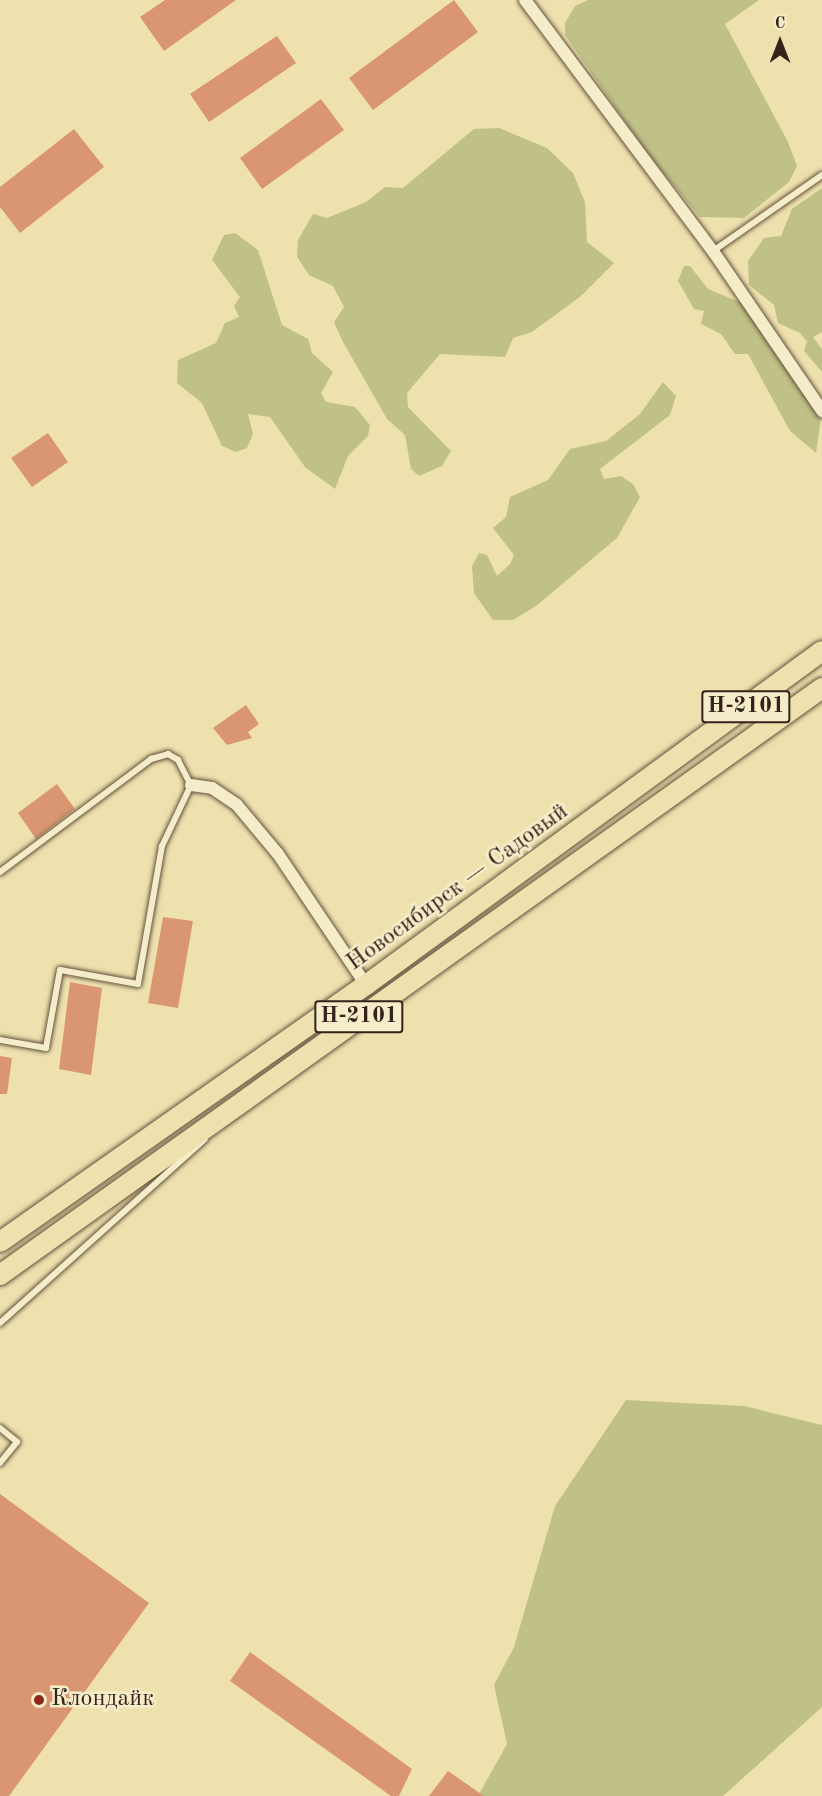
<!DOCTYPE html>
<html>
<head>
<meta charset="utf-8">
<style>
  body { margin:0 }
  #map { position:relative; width:822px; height:1796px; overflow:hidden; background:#efe1ae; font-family:"Old Standard TT",serif }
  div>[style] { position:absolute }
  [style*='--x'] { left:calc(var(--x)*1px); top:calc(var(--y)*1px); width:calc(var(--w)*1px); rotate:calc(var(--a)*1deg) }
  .green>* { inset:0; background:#bfc186 }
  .building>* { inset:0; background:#d99671 }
  .roads { filter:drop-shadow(0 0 2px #64523f) drop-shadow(0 0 2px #64523f) }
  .lane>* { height:6px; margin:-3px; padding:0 3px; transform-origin:3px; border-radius:3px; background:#f5ecca }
  .street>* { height:12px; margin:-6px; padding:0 6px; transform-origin:6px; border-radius:6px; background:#f5ecca }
  .primary>* { height:20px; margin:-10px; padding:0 10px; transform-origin:10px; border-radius:10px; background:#efe1ae }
  .dots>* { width:16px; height:16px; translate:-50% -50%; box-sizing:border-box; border:3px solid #f5ecca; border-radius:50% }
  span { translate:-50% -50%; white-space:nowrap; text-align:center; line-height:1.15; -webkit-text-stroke:5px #f5ecca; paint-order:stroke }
  .shield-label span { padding:2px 4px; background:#f5ecca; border:2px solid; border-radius:4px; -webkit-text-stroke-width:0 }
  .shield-label { font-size:22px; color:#35221a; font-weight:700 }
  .street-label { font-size:24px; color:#35221a }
  .poi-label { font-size:24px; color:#35221a }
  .left { translate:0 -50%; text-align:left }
  .north { position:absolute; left:750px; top:12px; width:60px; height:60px; -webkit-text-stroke:4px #f5ecca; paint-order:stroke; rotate:0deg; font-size:16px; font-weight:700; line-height:24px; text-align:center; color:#35221a }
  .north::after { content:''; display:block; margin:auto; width:21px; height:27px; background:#35221a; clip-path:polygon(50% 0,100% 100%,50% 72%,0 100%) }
</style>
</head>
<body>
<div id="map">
  <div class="green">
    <i style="clip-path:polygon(588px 0,759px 0,725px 24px,788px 142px,797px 166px,789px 182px,744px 218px,700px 217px,647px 153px,565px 35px,565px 23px,575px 6px)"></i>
    <i style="clip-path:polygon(499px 128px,547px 148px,573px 173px,585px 202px,587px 242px,614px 263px,581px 296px,532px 332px,513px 338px,505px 357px,440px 354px,407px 393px,408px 407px,451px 451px,442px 466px,419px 476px,411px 469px,405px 435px,387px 419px,343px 342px,334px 322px,344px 307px,333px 286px,309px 275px,297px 257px,298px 240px,313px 214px,327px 218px,366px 202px,385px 187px,403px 188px,474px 129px)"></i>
    <i style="clip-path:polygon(822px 188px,822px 332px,813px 337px,822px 349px,822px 372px,804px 351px,807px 342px,800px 333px,778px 323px,774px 305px,749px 285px,748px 261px,764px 238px,781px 236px,792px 209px)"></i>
    <i style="clip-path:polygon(235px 233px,258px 250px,282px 325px,308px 339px,312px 353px,333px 372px,321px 393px,326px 402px,355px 407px,370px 425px,368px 436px,348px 456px,335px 489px,305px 467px,270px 417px,248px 414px,253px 434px,247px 448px,236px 452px,222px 446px,202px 403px,177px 383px,178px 360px,216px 343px,225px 323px,239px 317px,234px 306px,240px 297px,212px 260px,224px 235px)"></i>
    <i style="clip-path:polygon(684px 266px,690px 266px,708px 289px,740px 302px,822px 411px,816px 453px,790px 431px,748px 354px,735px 354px,721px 334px,701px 324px,704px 311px,694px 309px,678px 281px)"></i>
    <i style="clip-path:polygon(663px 382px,676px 396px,670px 415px,600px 469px,604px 479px,621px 476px,633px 484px,640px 497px,617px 538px,536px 606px,513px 620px,493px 620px,474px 593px,472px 566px,479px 553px,487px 555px,497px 576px,510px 564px,514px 555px,493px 528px,506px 517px,510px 497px,548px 480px,570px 449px,606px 441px,640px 414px)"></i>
    <i style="clip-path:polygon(626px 1400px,744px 1406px,822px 1425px,822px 1707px,723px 1796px,478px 1796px,507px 1744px,494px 1685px,514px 1647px,555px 1506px)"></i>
  </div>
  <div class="building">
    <i style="clip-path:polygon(165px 0,236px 0,164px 51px,140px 17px)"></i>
    <i style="clip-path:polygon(454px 0,478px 32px,373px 110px,349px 78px)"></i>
    <i style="clip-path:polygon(277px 36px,296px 63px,209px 122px,190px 94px)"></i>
    <i style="clip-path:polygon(321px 99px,344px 130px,262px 189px,240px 158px)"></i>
    <i style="clip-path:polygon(74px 129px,104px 167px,20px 233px,0 207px,0 187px)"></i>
    <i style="clip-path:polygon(48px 433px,68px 462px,32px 487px,11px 458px)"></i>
    <i style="clip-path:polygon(246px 705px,259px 724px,248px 732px,252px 738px,227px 745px,213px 728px)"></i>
    <i style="clip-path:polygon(57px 784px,75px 809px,36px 839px,18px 813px)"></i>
    <i style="clip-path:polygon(163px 917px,193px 921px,178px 1008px,148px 1003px)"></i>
    <i style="clip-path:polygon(70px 982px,102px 988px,91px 1075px,59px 1069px)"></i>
    <i style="clip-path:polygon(0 1056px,12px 1058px,7px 1094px,0 1094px)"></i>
    <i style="clip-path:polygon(0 1494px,149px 1603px,9px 1796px,0 1796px)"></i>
    <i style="clip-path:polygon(250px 1652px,412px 1769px,399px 1796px,391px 1796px,230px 1681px)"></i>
    <i style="clip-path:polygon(448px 1771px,484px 1796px,429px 1796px)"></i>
  </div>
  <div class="roads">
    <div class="lane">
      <i style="--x:713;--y:251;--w:133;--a:-34.9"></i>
      <i style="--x:0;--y:872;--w:189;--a:-36.8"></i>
      <i style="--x:151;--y:759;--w:18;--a:-16"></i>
      <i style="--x:168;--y:754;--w:12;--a:31"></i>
      <i style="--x:178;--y:760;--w:28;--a:63"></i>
      <i style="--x:191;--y:785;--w:68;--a:115.4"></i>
      <i style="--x:162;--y:846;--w:140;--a:99.9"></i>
      <i style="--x:138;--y:984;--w:79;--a:-169.8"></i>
      <i style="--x:60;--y:970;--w:79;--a:100.2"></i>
      <i style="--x:46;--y:1048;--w:47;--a:-170.1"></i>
      <i style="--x:0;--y:1323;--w:275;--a:-41.9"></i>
      <i style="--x:0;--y:1428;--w:22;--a:39"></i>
      <i style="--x:17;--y:1442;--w:27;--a:129"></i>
    </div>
    <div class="street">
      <i style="--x:525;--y:0;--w:314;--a:53.2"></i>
      <i style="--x:713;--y:251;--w:194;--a:55.7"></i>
      <i style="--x:191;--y:785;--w:21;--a:8"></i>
      <i style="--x:212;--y:788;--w:30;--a:34"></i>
      <i style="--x:237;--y:805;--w:64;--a:50.1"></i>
      <i style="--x:278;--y:854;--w:158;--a:56.1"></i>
    </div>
    <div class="primary">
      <i style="--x:0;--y:1242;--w:447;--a:-35.1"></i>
      <i style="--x:366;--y:985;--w:565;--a:-36.22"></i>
      <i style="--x:0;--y:1275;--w:1010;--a:-35.53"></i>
    </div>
  </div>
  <div class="dots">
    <i style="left:39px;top:1700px;background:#8f2418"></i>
  </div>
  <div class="shield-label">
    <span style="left:746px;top:707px">Н-2101</span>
    <span style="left:359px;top:1017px">Н-2101</span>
  </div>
  <div class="street-label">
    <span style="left:458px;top:888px;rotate:-36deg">Новосибирск — Садовый</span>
  </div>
  <div class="poi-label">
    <span class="left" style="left:51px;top:1700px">Клондайк</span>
  </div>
  <div class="north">С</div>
</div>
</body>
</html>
